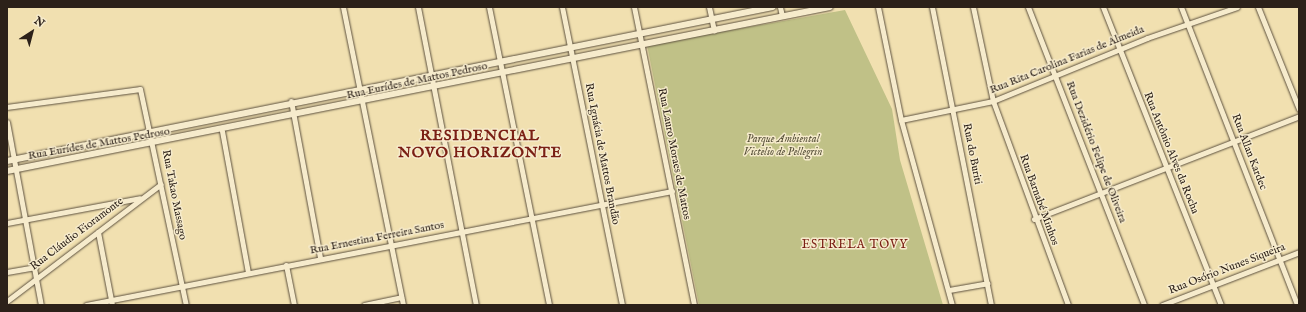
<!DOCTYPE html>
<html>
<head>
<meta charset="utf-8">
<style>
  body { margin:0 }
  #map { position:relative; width:1306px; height:312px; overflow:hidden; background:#f1e0b0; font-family:"IM FELL English",serif }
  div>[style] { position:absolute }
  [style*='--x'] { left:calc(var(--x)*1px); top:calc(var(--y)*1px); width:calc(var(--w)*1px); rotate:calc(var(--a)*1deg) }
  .green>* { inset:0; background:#c0c187 }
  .roads { filter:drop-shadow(0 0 1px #5d513f) drop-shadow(0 0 1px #5d513f) }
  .minor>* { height:5px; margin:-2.5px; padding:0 2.5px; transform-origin:2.5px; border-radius:2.5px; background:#f6ebcc }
  .tertiary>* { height:6px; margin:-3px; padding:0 3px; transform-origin:3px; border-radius:3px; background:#f6ebcc }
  span { translate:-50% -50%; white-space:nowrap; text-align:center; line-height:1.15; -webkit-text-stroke:3px #f6ebcc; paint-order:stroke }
  .street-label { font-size:11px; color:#2c2119 }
  .park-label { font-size:11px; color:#58513a; font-style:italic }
  .neighbourhood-label { font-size:12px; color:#7a1f14; letter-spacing:1px }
  .district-label { font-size:15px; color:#7a1f14; font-weight:700; letter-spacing:1px }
  .frame { position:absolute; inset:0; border:8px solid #2c2119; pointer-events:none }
  .north { position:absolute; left:12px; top:12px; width:40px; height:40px; -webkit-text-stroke:3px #f6ebcc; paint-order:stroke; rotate:36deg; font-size:11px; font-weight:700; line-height:16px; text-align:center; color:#2c2119 }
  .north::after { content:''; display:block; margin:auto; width:14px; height:18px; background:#2c2119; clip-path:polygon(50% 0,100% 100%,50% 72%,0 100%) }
</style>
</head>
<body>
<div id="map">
  <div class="green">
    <i style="clip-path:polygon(845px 10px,892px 109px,900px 160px,943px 305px,699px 305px,647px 45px)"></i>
  </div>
  <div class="roads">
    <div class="minor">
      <i style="--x:343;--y:7;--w:304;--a:78.6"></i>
      <i style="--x:418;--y:7;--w:304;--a:79"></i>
      <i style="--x:489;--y:7;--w:304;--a:78.6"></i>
      <i style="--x:562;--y:7;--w:304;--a:78.6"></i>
      <i style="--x:634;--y:7;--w:304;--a:78.6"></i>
      <i style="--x:709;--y:7;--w:24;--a:78"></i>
      <i style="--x:780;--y:7;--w:9;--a:77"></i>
      <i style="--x:878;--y:7;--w:115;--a:78.5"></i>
      <i style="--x:901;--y:120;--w:192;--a:74.6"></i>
      <i style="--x:932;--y:7;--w:304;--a:78.8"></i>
      <i style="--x:973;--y:7;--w:96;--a:78"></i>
      <i style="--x:993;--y:101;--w:217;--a:69.8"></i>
      <i style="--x:1028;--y:7;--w:320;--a:68.7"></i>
      <i style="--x:1103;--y:7;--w:321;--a:68.4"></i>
      <i style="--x:1181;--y:7;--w:320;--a:68.7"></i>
      <i style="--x:1258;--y:7;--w:110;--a:68.1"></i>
      <i style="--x:291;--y:101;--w:160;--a:79.5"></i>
      <i style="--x:7;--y:107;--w:134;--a:-7.7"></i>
      <i style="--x:140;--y:89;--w:221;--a:78"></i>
      <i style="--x:901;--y:120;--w:94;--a:-11.7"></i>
      <i style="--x:993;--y:101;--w:166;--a:-22.2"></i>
      <i style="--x:1147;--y:38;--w:95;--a:-19"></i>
      <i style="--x:7;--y:122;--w:186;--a:79.5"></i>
      <i style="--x:222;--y:131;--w:143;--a:79.6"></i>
      <i style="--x:1034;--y:219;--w:284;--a:-21.2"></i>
      <i style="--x:7;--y:223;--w:135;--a:-10.6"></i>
      <i style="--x:98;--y:232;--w:74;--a:79.1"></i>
      <i style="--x:286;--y:265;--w:41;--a:78.7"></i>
      <i style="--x:7;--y:272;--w:29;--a:-10"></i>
      <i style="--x:949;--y:290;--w:39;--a:-10"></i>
      <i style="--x:7;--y:301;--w:193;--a:-37.2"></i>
      <i style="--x:86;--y:305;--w:597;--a:-11.01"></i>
      <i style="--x:364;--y:305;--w:38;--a:-12"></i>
      <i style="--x:1162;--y:305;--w:147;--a:-21.1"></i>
    </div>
    <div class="tertiary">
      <i style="--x:7;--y:161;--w:781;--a:-11.37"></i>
      <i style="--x:7;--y:171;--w:839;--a:-11.27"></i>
    </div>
  </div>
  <div class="street-label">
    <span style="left:1067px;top:60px;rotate:-22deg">Rua Rita Carolina Farias de Almeida</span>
    <span style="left:417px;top:81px;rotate:-12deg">Rua Eurídes de Mattos Pedroso</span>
    <span style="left:99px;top:144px;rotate:-10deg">Rua Eurídes de Mattos Pedroso</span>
    <span style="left:1096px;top:152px;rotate:69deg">Rua Dezidério Felipe de Oliveira</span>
    <span style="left:1249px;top:152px;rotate:69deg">Rua Allan Kardec</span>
    <span style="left:1171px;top:153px;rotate:68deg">Rua Antônio Alves da Rocha</span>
    <span style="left:602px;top:154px;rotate:79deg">Rua Ignácia de Mattos Brandão</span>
    <span style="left:674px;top:154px;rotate:79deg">Rua Lauro Moraes de Mattos</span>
    <span style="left:972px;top:154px;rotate:79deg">Rua do Buriti</span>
    <span style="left:174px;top:195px;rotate:79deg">Rua Takao Massago</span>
    <span style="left:1039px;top:200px;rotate:70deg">Rua Barnabé Minhos</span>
    <span style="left:77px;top:234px;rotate:-37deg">Rua Cláudio Fioramonte</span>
    <span style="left:377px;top:238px;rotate:-11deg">Rua Ernestina Ferreira Santos</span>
    <span style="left:1227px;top:269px;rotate:-21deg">Rua Osório Nunes Siqueira</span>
  </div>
  <div class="park-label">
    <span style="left:783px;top:146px">Parque Ambiental<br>Victelio de Pellegrin</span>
  </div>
  <div class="neighbourhood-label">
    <span style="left:855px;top:245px">ESTRELA TOVY</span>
  </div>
  <div class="district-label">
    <span style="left:480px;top:144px">RESIDENCIAL<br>NOVO HORIZONTE</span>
  </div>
  <div class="frame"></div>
  <div class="north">N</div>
</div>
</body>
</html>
